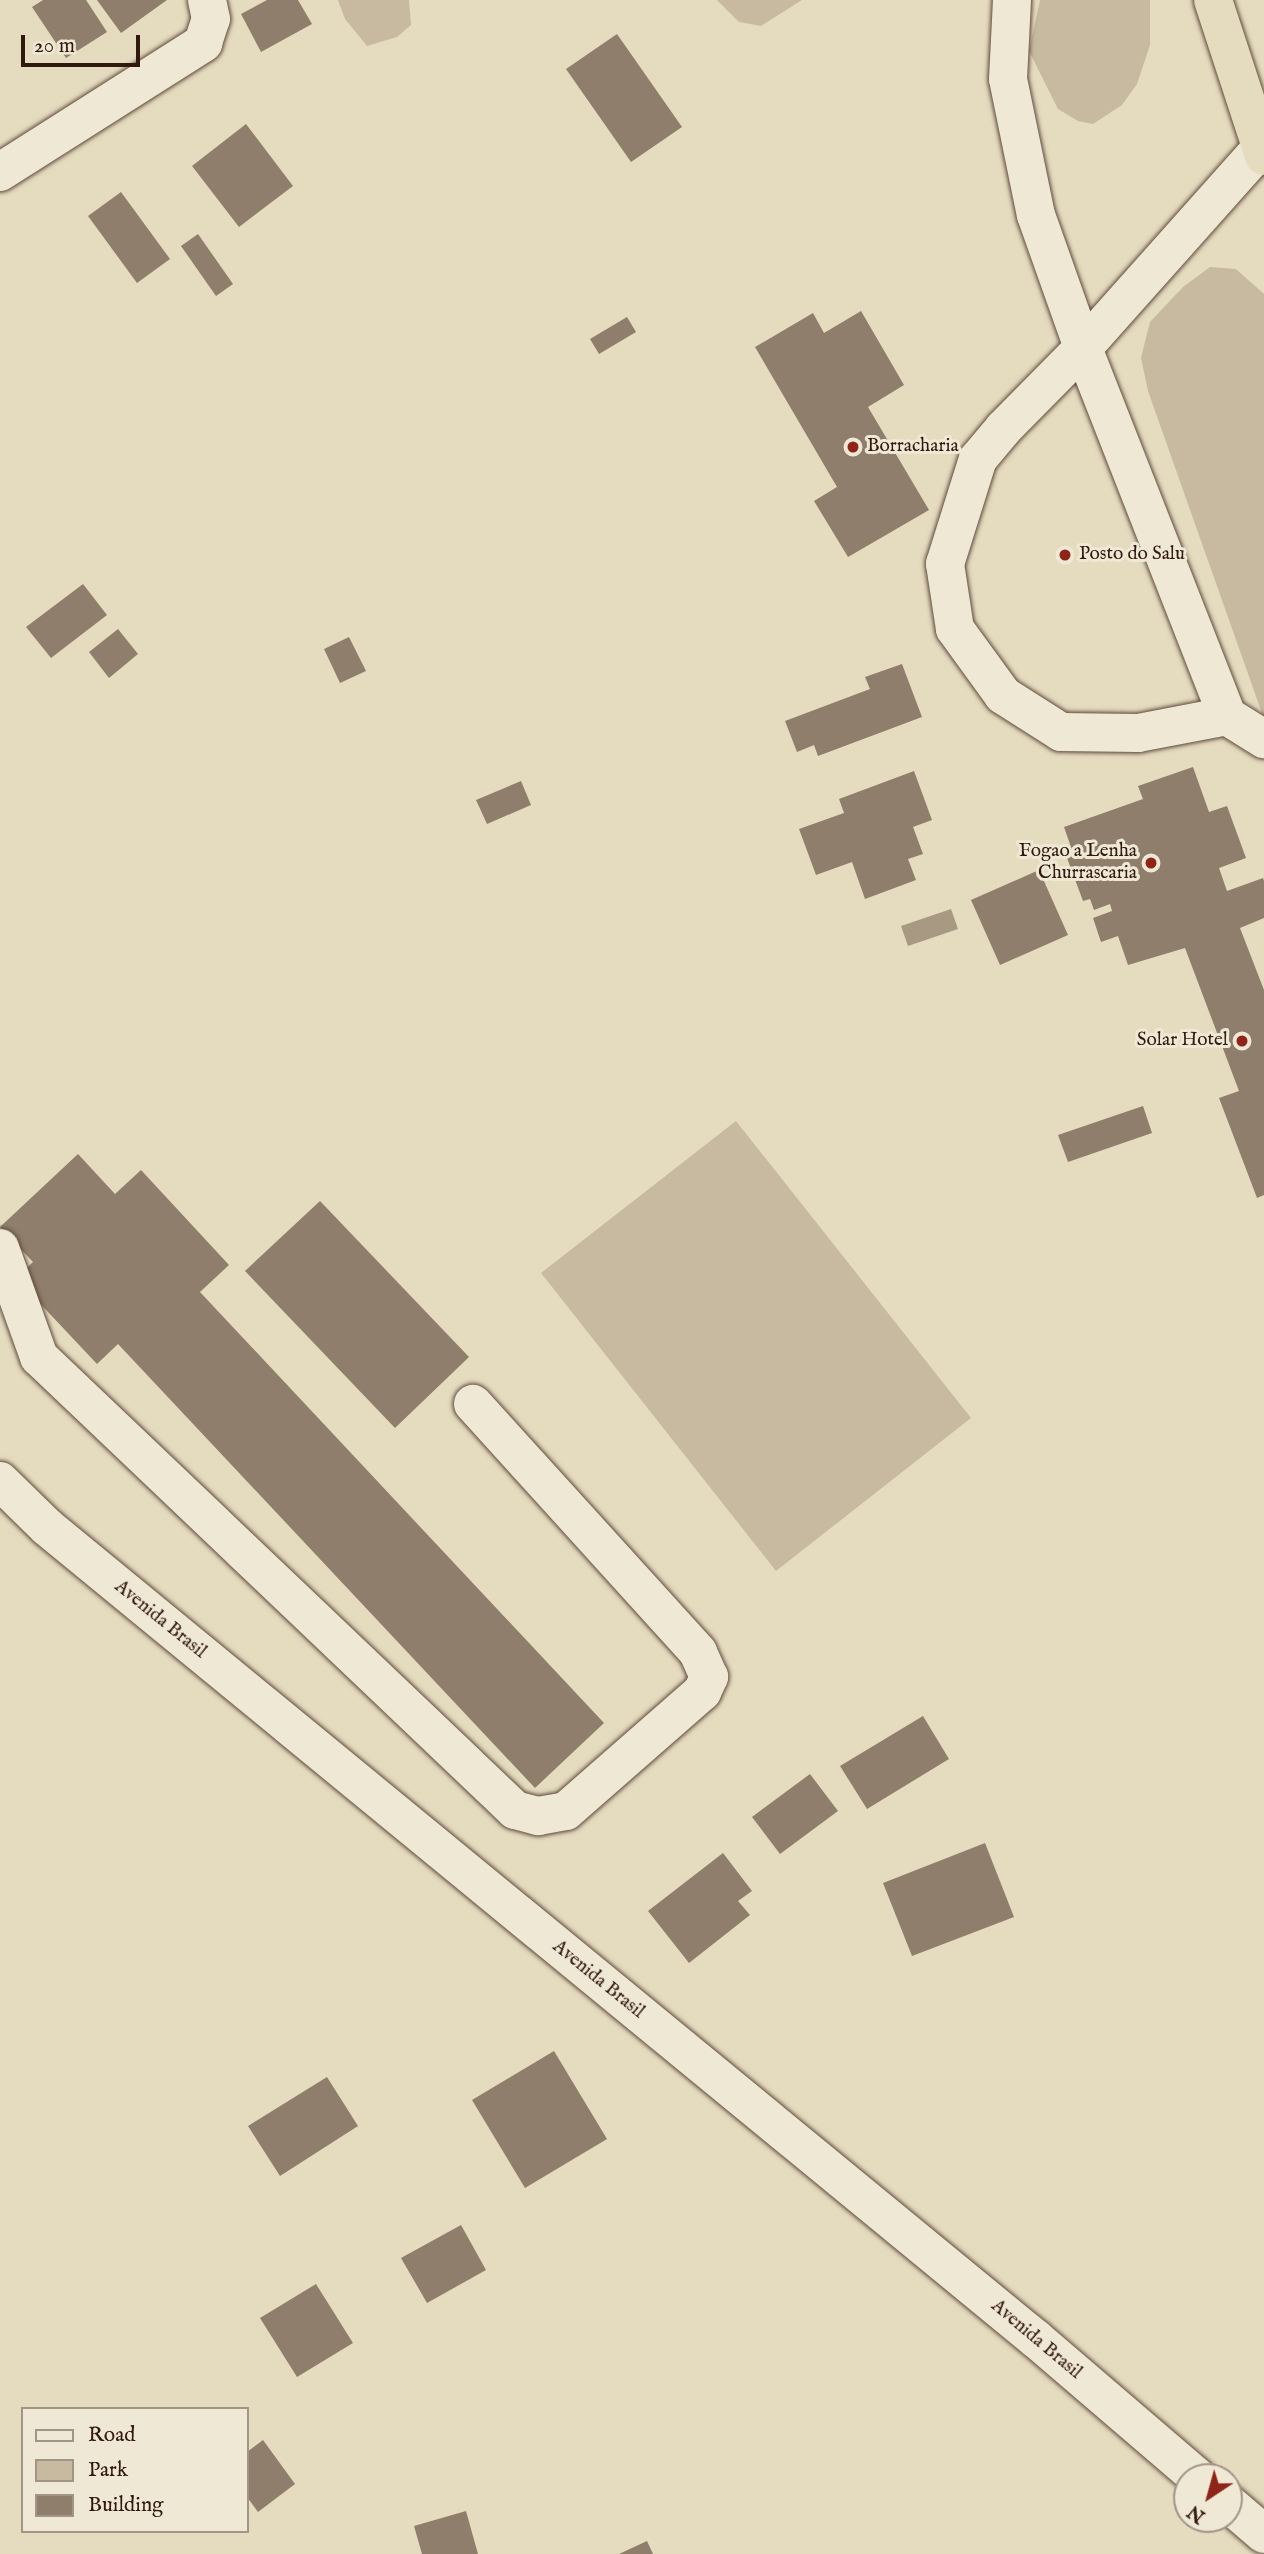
<!DOCTYPE html>
<html>
<head>
<meta charset="utf-8">
<style>
  body { margin:0 }
  #map { position:relative; width:1264px; height:2554px; overflow:hidden; background:#e5dbbf; font-family:"IM FELL English",serif }
  div>[style] { position:absolute }
  [style*='--x'] { left:calc(var(--x)*1px); top:calc(var(--y)*1px); width:calc(var(--w)*1px); rotate:calc(var(--a)*1deg) }
  .green>* { inset:0; background:#c7baa1 }
  .water>* { inset:0; background:#a89983 }
  .building>* { inset:0; background:#8f7e6b }
  .roads { filter:drop-shadow(0 0 2px #5f4a3b) drop-shadow(0 0 2px #5f4a3b) }
  .minor>* { height:38px; margin:-19px; padding:0 19px; transform-origin:19px; border-radius:19px; background:#eee8d5 }
  .highway>* { height:38px; margin:-19px; padding:0 19px; transform-origin:19px; border-radius:19px; background:#e5dbbf }
  .dots>* { width:19px; height:19px; translate:-50% -50%; box-sizing:border-box; border:4px solid #eee8d5; border-radius:50% }
  span { translate:-50% -50%; white-space:nowrap; text-align:center; line-height:1.15; -webkit-text-stroke:6px #eee8d5; paint-order:stroke }
  .poi-label { font-size:19px; color:#32190f }
  .left { translate:0 -50%; text-align:left }
  .right { translate:-100% -50%; text-align:right }
  .street-label { font-size:19px; color:#32190f }
  .legend { position:absolute; left:21px; top:2407px; width:228px; height:126px; box-sizing:border-box; background:#eee8d5; border:2px solid #a39586; margin:0; padding:9px 12px; list-style:none; font-size:21px; color:#32190f }
  .legend li { display:flex; align-items:center; gap:14px; height:35px }
  .legend b { width:35px; border:2px solid #a39586 }
  .north { position:absolute; left:1173px; top:2463px; width:70px; height:70px; box-sizing:border-box; background:#eee8d5; border:2px solid #a39586; border-radius:50%; rotate:216deg; font-size:19px; font-weight:700; line-height:28px; text-align:center; color:#32190f }
  .north::after { content:''; display:block; margin:auto; width:24px; height:32px; background:#8f2418; clip-path:polygon(50% 0,100% 100%,50% 72%,0 100%) }
  .scale { position:absolute; left:21px; top:35px; width:119px; height:32px; box-sizing:border-box; border:4px solid #32190f; border-top:0; padding-left:9px; font-size:21px; line-height:24px; white-space:nowrap; color:#32190f; -webkit-text-stroke:5px #eee8d5; paint-order:stroke }
</style>
</head>
<body>
<div id="map">
  <div class="green">
    <i style="clip-path:polygon(338px 0,409px 0,411px 25px,397px 37px,367px 46px,345px 19px)"></i>
    <i style="clip-path:polygon(717px 0,802px 0,761px 26px,739px 22px)"></i>
    <i style="clip-path:polygon(1040px 0,1150px 0,1150px 45px,1137px 84px,1122px 105px,1093px 124px,1078px 121px,1058px 109px,1029px 51px)"></i>
    <i style="clip-path:polygon(1210px 267px,1236px 269px,1264px 294px,1264px 719px,1148px 391px,1141px 358px,1150px 322px,1183px 287px)"></i>
    <i style="clip-path:polygon(736px 1121px,971px 1418px,776px 1571px,541px 1273px)"></i>
  </div>
  <div class="water">
    <i style="clip-path:polygon(951px 909px,958px 929px,908px 946px,901px 926px)"></i>
  </div>
  <div class="building">
    <i style="clip-path:polygon(43px 0,86px 0,107px 32px,66px 58px,32px 7px)"></i>
    <i style="clip-path:polygon(97px 0,167px 0,121px 33px)"></i>
    <i style="clip-path:polygon(267px 0,298px 0,312px 24px,261px 52px,241px 14px)"></i>
    <i style="clip-path:polygon(617px 34px,682px 127px,631px 162px,566px 69px)"></i>
    <i style="clip-path:polygon(246px 124px,293px 186px,239px 227px,192px 166px)"></i>
    <i style="clip-path:polygon(121px 192px,170px 259px,137px 283px,88px 216px)"></i>
    <i style="clip-path:polygon(198px 234px,233px 284px,216px 296px,181px 246px)"></i>
    <i style="clip-path:polygon(861px 311px,904px 385px,868px 407px,929px 510px,848px 557px,814px 501px,837px 487px,755px 347px,813px 313px,824px 333px)"></i>
    <i style="clip-path:polygon(627px 317px,636px 332px,599px 354px,590px 339px)"></i>
    <i style="clip-path:polygon(83px 584px,107px 615px,51px 658px,26px 627px)"></i>
    <i style="clip-path:polygon(118px 629px,138px 654px,109px 678px,89px 652px)"></i>
    <i style="clip-path:polygon(349px 637px,366px 671px,340px 683px,324px 649px)"></i>
    <i style="clip-path:polygon(902px 664px,922px 717px,818px 756px,814px 745px,797px 752px,785px 721px,870px 689px,865px 677px)"></i>
    <i style="clip-path:polygon(1193px 767px,1209px 812px,1227px 806px,1246px 858px,1219px 868px,1227px 891px,1263px 878px,1264px 881px,1264px 918px,1240px 928px,1264px 990px,1264px 1195px,1257px 1198px,1219px 1098px,1239px 1091px,1185px 948px,1128px 965px,1118px 936px,1101px 942px,1093px 918px,1112px 911px,1110px 904px,1094px 910px,1090px 899px,1083px 901px,1067px 858px,1074px 856px,1064px 827px,1143px 799px,1138px 786px)"></i>
    <i style="clip-path:polygon(914px 771px,932px 820px,913px 827px,923px 854px,908px 859px,916px 880px,865px 899px,852px 862px,816px 875px,799px 829px,844px 813px,839px 799px)"></i>
    <i style="clip-path:polygon(521px 781px,531px 805px,487px 824px,476px 800px)"></i>
    <i style="clip-path:polygon(1039px 870px,1068px 935px,1000px 965px,971px 900px)"></i>
    <i style="clip-path:polygon(1143px 1106px,1152px 1133px,1068px 1162px,1058px 1135px)"></i>
    <i style="clip-path:polygon(78px 1154px,115px 1194px,141px 1170px,229px 1265px,200px 1292px,604px 1723px,535px 1788px,118px 1344px,97px 1364px,16px 1278px,33px 1262px,0 1227px)"></i>
    <i style="clip-path:polygon(320px 1201px,469px 1357px,395px 1428px,245px 1271px)"></i>
    <i style="clip-path:polygon(923px 1716px,949px 1759px,867px 1809px,840px 1766px)"></i>
    <i style="clip-path:polygon(810px 1774px,838px 1811px,780px 1854px,752px 1817px)"></i>
    <i style="clip-path:polygon(985px 1843px,1014px 1917px,912px 1956px,883px 1883px)"></i>
    <i style="clip-path:polygon(723px 1853px,752px 1891px,738px 1901px,750px 1915px,689px 1963px,648px 1911px)"></i>
    <i style="clip-path:polygon(554px 2051px,607px 2139px,525px 2188px,472px 2100px)"></i>
    <i style="clip-path:polygon(327px 2077px,358px 2126px,280px 2176px,248px 2126px)"></i>
    <i style="clip-path:polygon(461px 2225px,486px 2270px,427px 2303px,401px 2258px)"></i>
    <i style="clip-path:polygon(316px 2284px,353px 2343px,297px 2377px,260px 2318px)"></i>
    <i style="clip-path:polygon(263px 2440px,295px 2484px,258px 2512px,247px 2497px,247px 2452px)"></i>
    <i style="clip-path:polygon(466px 2511px,478px 2554px,422px 2554px,414px 2526px)"></i>
    <i style="clip-path:polygon(647px 2541px,653px 2554px,619px 2554px)"></i>
  </div>
  <div class="roads">
    <div class="minor">
      <i style="--x:1012;--y:0;--w:79;--a:92.9"></i>
      <i style="--x:1008;--y:79;--w:139;--a:78.4"></i>
      <i style="--x:1036;--y:215;--w:141;--a:70.5"></i>
      <i style="--x:1083;--y:348;--w:395;--a:68.6"></i>
      <i style="--x:1227;--y:716;--w:44;--a:31.9"></i>
      <i style="--x:0;--y:172;--w:241;--a:-32.4"></i>
      <i style="--x:203;--y:43;--w:25;--a:-72"></i>
      <i style="--x:211;--y:19;--w:19;--a:-102"></i>
      <i style="--x:1227;--y:716;--w:91;--a:169.2"></i>
      <i style="--x:1138;--y:733;--w:77;--a:-179.3"></i>
      <i style="--x:1061;--y:732;--w:69;--a:-147.5"></i>
      <i style="--x:1003;--y:695;--w:82;--a:-126"></i>
      <i style="--x:955;--y:629;--w:66;--a:-98.7"></i>
      <i style="--x:945;--y:564;--w:110;--a:-72.6"></i>
      <i style="--x:978;--y:459;--w:40;--a:-50"></i>
      <i style="--x:1004;--y:428;--w:112;--a:-45.4"></i>
      <i style="--x:1083;--y:348;--w:268;--a:-48.3"></i>
      <i style="--x:0;--y:1248;--w:116;--a:70.3"></i>
      <i style="--x:39;--y:1357;--w:657;--a:43.58"></i>
      <i style="--x:515;--y:1810;--w:24;--a:15"></i>
      <i style="--x:538;--y:1816;--w:28;--a:-10"></i>
      <i style="--x:566;--y:1811;--w:181;--a:-41.2"></i>
      <i style="--x:702;--y:1692;--w:17;--a:-65"></i>
      <i style="--x:709;--y:1677;--w:27;--a:-114"></i>
      <i style="--x:698;--y:1652;--w:335;--a:-132.2"></i>
      <i style="--x:0;--y:1481;--w:66;--a:44.4"></i>
      <i style="--x:47;--y:1527;--w:1280;--a:39.39"></i>
      <i style="--x:1036;--y:2339;--w:212;--a:40.6"></i>
      <i style="--x:1229;--y:2504;--w:46;--a:40.6"></i>
    </div>
    <div class="highway">
      <i style="--x:1213;--y:0;--w:164;--a:71.9"></i>
    </div>
  </div>
  <div class="dots">
    <i style="left:853px;top:447px;background:#8f2418"></i>
    <i style="left:1065px;top:555px;background:#8f2418"></i>
    <i style="left:1151px;top:863px;background:#8f2418"></i>
    <i style="left:1242px;top:1041px;background:#8f2418"></i>
  </div>
  <div class="poi-label">
    <span class="left" style="left:867px;top:447px">Borracharia</span>
    <span class="left" style="left:1079px;top:555px">Posto do Salu</span>
    <span class="right" style="left:1137px;top:863px">Fogao a Lenha<br>Churrascaria</span>
    <span class="right" style="left:1228px;top:1041px">Solar Hotel</span>
  </div>
  <div class="street-label">
    <span style="left:160px;top:1620px;rotate:39deg">Avenida Brasil</span>
    <span style="left:598px;top:1980px;rotate:39deg">Avenida Brasil</span>
    <span style="left:1036px;top:2340px;rotate:40deg">Avenida Brasil</span>
  </div>
  <ul class="legend">
  <li><b style="height:9px;background:#eee8d5"></b>Road</li>
  <li><b style="height:19px;background:#c7baa1"></b>Park</li>
  <li><b style="height:19px;background:#8f7e6b"></b>Building</li>
  </ul>
  <div class="north">N</div>
  <div class="scale">20 m</div>
</div>
</body>
</html>
